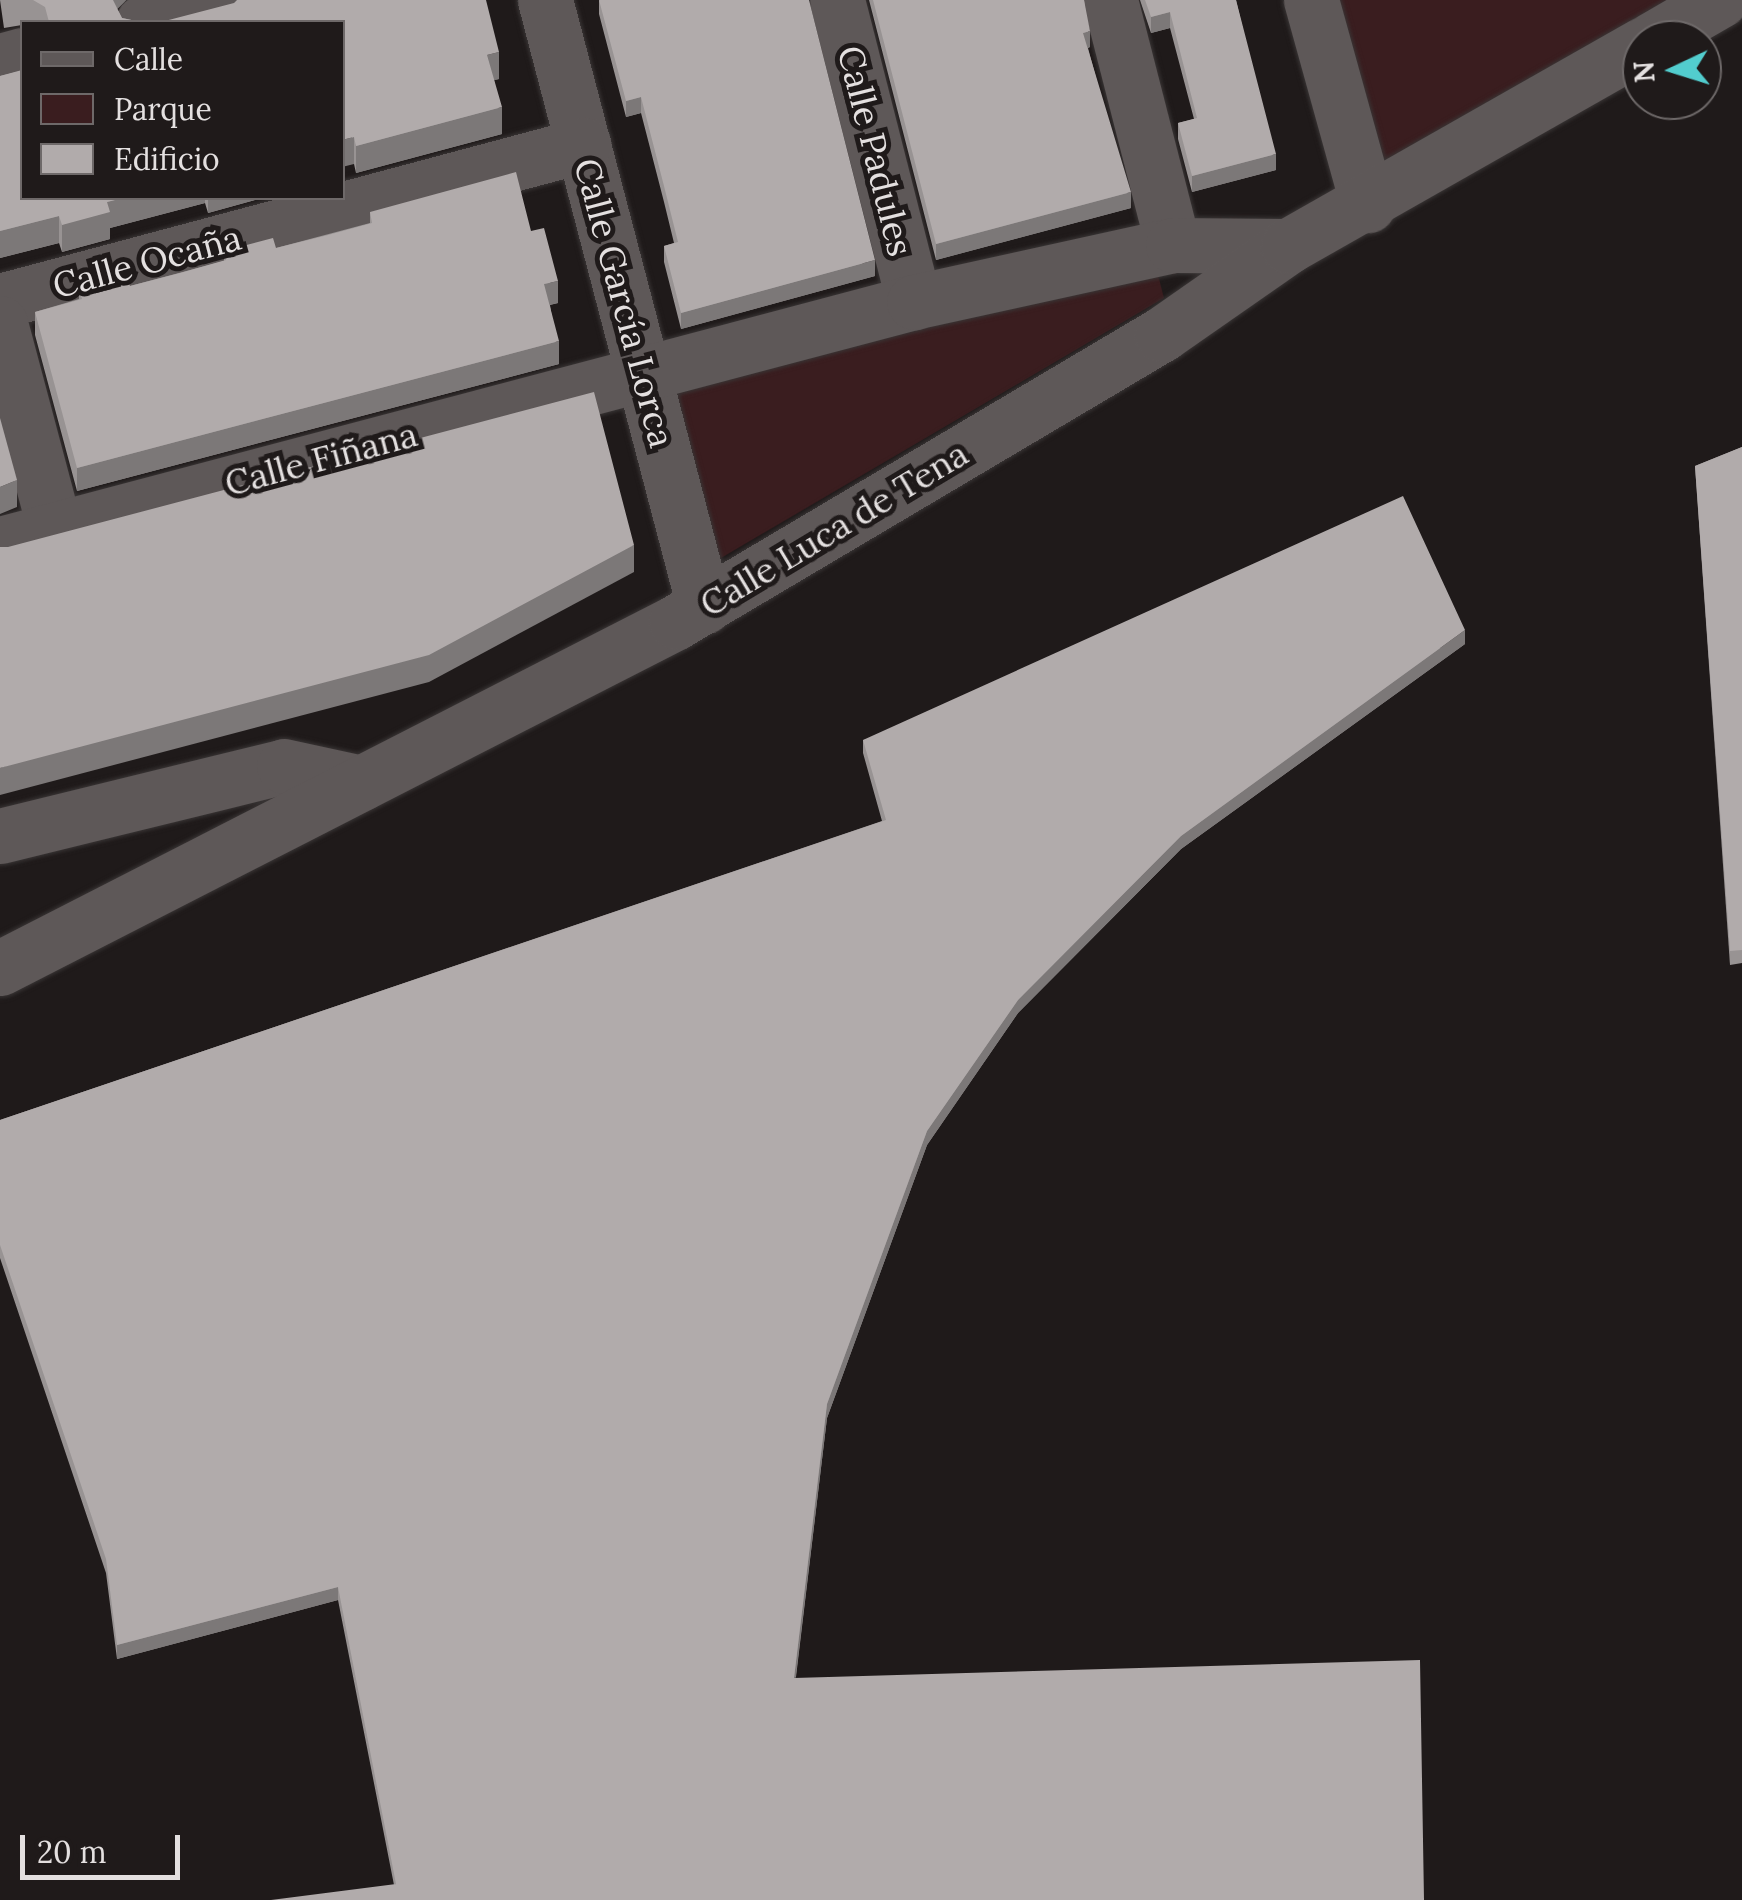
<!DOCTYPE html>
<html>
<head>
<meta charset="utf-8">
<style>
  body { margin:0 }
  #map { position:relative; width:1742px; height:1900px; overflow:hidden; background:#1f1a1a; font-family:Lora,serif }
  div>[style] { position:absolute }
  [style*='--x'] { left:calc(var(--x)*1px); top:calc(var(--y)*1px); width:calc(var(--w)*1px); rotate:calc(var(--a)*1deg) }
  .green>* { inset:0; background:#3a1d1f }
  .roads { filter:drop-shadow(0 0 2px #393535) drop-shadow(0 0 2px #393535) }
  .minor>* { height:55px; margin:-27.5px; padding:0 27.5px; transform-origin:27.5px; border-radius:27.5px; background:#5e5858 }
  .wall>* { inset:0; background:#989393 }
  .shaded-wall>* { inset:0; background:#7c7878 }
  .building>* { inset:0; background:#b1abab }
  span { translate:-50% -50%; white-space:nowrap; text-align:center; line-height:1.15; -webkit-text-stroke:10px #1f1a1a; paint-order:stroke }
  .street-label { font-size:35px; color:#e4e0e0 }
  .legend { position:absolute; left:20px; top:20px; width:325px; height:180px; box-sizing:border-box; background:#1f1a1a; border:2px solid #6e6969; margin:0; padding:12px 18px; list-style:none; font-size:30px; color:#e4e0e0 }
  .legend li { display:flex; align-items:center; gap:20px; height:50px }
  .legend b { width:50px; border:2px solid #6e6969 }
  .north { position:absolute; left:1622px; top:20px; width:100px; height:100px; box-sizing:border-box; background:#1f1a1a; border:2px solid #6e6969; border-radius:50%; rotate:266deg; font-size:28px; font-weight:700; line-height:40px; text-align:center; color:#e4e0e0 }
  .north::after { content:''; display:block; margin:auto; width:35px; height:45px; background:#52cdce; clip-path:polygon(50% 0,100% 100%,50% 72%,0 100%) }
  .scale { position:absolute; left:20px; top:1835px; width:160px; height:45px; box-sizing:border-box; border:5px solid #e4e0e0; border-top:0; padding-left:12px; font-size:30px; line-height:35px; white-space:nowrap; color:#e4e0e0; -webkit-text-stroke:8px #1f1a1a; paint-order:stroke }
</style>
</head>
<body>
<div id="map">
  <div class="green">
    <i style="clip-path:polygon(1326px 0,1668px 0,1376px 170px)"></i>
    <i style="clip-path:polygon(1156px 267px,1164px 298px,716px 561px,669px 385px)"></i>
  </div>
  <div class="roads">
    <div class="minor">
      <i style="--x:545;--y:0;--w:627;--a:75.3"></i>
      <i style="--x:837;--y:0;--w:312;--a:75.7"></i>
      <i style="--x:1110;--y:0;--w:253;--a:75.6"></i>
      <i style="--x:1311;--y:0;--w:213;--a:74.5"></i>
      <i style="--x:143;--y:22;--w:85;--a:-15"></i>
      <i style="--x:1651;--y:40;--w:80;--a:-30.1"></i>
      <i style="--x:0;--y:61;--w:23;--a:-15"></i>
      <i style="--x:0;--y:301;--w:604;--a:-14.98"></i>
      <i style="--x:0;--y:323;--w:214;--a:75.1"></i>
      <i style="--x:0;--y:544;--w:945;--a:-14.83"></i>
      <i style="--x:914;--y:302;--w:265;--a:-12.4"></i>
      <i style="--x:1173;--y:245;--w:115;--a:0.5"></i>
      <i style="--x:0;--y:836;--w:292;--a:-13.8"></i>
      <i style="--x:284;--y:766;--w:79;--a:12.4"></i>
      <i style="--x:0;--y:968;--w:759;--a:-27.1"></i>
      <i style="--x:676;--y:622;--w:565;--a:-30.65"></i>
      <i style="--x:1162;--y:334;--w:154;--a:-34.9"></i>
      <i style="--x:1288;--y:246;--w:407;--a:-29.6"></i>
    </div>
  </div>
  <div class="wall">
    <i style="clip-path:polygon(0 0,126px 0,117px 9px,122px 18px,141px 22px,22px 22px,22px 25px,4px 28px)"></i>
    <i style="clip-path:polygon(599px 0,875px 276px,681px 329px,664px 262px,664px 246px,674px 243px,664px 202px,641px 113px,626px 117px,599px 14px)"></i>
    <i style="clip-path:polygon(869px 0,1084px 0,1090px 47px,1088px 48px,1131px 208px,936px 260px)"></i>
    <i style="clip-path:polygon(1140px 0,1236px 0,1276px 170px,1192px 192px,1178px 139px,1178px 123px,1194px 119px,1170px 28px,1151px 33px)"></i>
    <i style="clip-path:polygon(342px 22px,499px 79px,494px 80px,502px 134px,356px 173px,354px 164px)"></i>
    <i style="clip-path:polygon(22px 60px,22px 198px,255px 198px,255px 200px,208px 213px,205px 203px,110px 228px,110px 239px,62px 252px,59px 243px,0 258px,0 76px,21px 71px,21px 61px)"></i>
    <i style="clip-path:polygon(370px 212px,531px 231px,558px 303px,550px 305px,559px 364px,77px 491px,35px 335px,35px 312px,79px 299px,79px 289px,130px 286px,224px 261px,224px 251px,276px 248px,370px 223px)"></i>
    <i style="clip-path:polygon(1742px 447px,1742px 963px,1730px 965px,1695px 466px)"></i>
    <i style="clip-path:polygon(1465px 644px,1181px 849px,1018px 1013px,927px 1145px,827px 1418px,796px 1677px,394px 1885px,338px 1600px,117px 1659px,106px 1573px,0 1258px,0 1120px,882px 821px,863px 753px,863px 740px)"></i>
  </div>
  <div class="shaded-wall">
    <i style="clip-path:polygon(113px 0,126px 0,113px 13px)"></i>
    <i style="clip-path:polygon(1170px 12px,1170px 28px,1151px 33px,1151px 17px)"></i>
    <i style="clip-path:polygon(1090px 31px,1090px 47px,1083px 49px,1083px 33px)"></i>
    <i style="clip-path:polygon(499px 52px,499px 79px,487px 82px,487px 55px)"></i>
    <i style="clip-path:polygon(641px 97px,641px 113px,626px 117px,626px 101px)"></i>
    <i style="clip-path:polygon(502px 107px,502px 134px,356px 173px,356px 146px)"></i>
    <i style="clip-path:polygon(354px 137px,354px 164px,342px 167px,342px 140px)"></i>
    <i style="clip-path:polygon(1276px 154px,1276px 170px,1192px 192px,1192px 176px)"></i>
    <i style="clip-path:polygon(1131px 192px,1131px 208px,936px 260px,936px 244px)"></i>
    <i style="clip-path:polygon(123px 198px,205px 198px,205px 203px,110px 228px,110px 239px,62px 252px,62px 225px,107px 202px)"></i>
    <i style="clip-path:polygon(208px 198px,255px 198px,255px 200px,208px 213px)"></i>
    <i style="clip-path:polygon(59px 216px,59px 243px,0 258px,0 231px)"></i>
    <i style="clip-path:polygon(875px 260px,875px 276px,681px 329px,681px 313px)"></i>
    <i style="clip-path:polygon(558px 281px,558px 303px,544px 306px,544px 284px)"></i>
    <i style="clip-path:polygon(559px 341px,559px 364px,77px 491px,77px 468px)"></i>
    <i style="clip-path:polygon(17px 480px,17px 507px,0 514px,0 487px)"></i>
    <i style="clip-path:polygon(634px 545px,634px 572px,429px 682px,0 795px,0 768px)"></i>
    <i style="clip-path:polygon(1465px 630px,1465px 644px,1181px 849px,1018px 1013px,927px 1145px,827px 1418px,794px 1691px,794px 1678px,827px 1404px,927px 1131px,1018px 1000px,1181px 836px)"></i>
    <i style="clip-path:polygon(338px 1587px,338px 1600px,117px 1659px,117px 1645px)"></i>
  </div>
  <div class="building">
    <i style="clip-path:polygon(33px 0,113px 0,122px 18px,141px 22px,49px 22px,45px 7px)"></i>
    <i style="clip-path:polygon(237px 0,486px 0,499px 52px,487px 55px,502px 107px,356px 146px,354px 137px,342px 140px,342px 22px,161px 22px,234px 3px)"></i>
    <i style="clip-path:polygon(599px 0,809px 0,875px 260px,681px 313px,664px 246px,678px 242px,664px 186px,641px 97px,626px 101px)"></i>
    <i style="clip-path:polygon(873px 0,1084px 0,1090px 31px,1083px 33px,1131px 192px,936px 244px)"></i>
    <i style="clip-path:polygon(1145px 0,1236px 0,1276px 154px,1192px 176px,1178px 123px,1197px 118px,1170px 12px,1151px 17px)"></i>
    <i style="clip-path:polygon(22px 70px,22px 198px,123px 198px,107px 202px,110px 212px,62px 225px,59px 216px,0 231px,0 76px)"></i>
    <i style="clip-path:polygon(516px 172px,531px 231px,544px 228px,558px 281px,544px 284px,559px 341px,77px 468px,35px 312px,82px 299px,79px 289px,127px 276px,130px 286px,180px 273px,226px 260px,224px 251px,273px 238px,276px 248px,328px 235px,372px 223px,370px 212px)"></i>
    <i style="clip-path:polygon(594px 392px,634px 545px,429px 655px,0 768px,0 547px,8px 547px)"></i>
    <i style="clip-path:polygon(0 418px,17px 480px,0 487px)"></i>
    <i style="clip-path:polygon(1742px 447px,1742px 950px,1730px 951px,1695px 466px)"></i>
    <i style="clip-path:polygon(1403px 496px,1465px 630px,1181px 836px,1018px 1000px,927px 1131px,827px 1404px,794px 1678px,1420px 1660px,1424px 1900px,271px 1900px,396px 1884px,338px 1587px,117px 1645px,106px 1559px,0 1245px,0 1120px,886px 820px,863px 740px)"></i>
  </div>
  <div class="street-label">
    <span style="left:875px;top:151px;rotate:76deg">Calle Padules</span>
    <span style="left:147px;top:262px;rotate:-15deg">Calle Ocaña</span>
    <span style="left:624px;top:303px;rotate:75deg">Calle García Lorca</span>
    <span style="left:321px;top:459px;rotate:-15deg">Calle Fiñana</span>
    <span style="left:834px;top:529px;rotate:-31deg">Calle Luca de Tena</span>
  </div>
  <ul class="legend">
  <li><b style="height:12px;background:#5e5858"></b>Calle</li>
  <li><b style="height:28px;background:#3a1d1f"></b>Parque</li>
  <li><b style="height:28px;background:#b1abab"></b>Edificio</li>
  </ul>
  <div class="north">N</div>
  <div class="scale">20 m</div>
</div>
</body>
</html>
